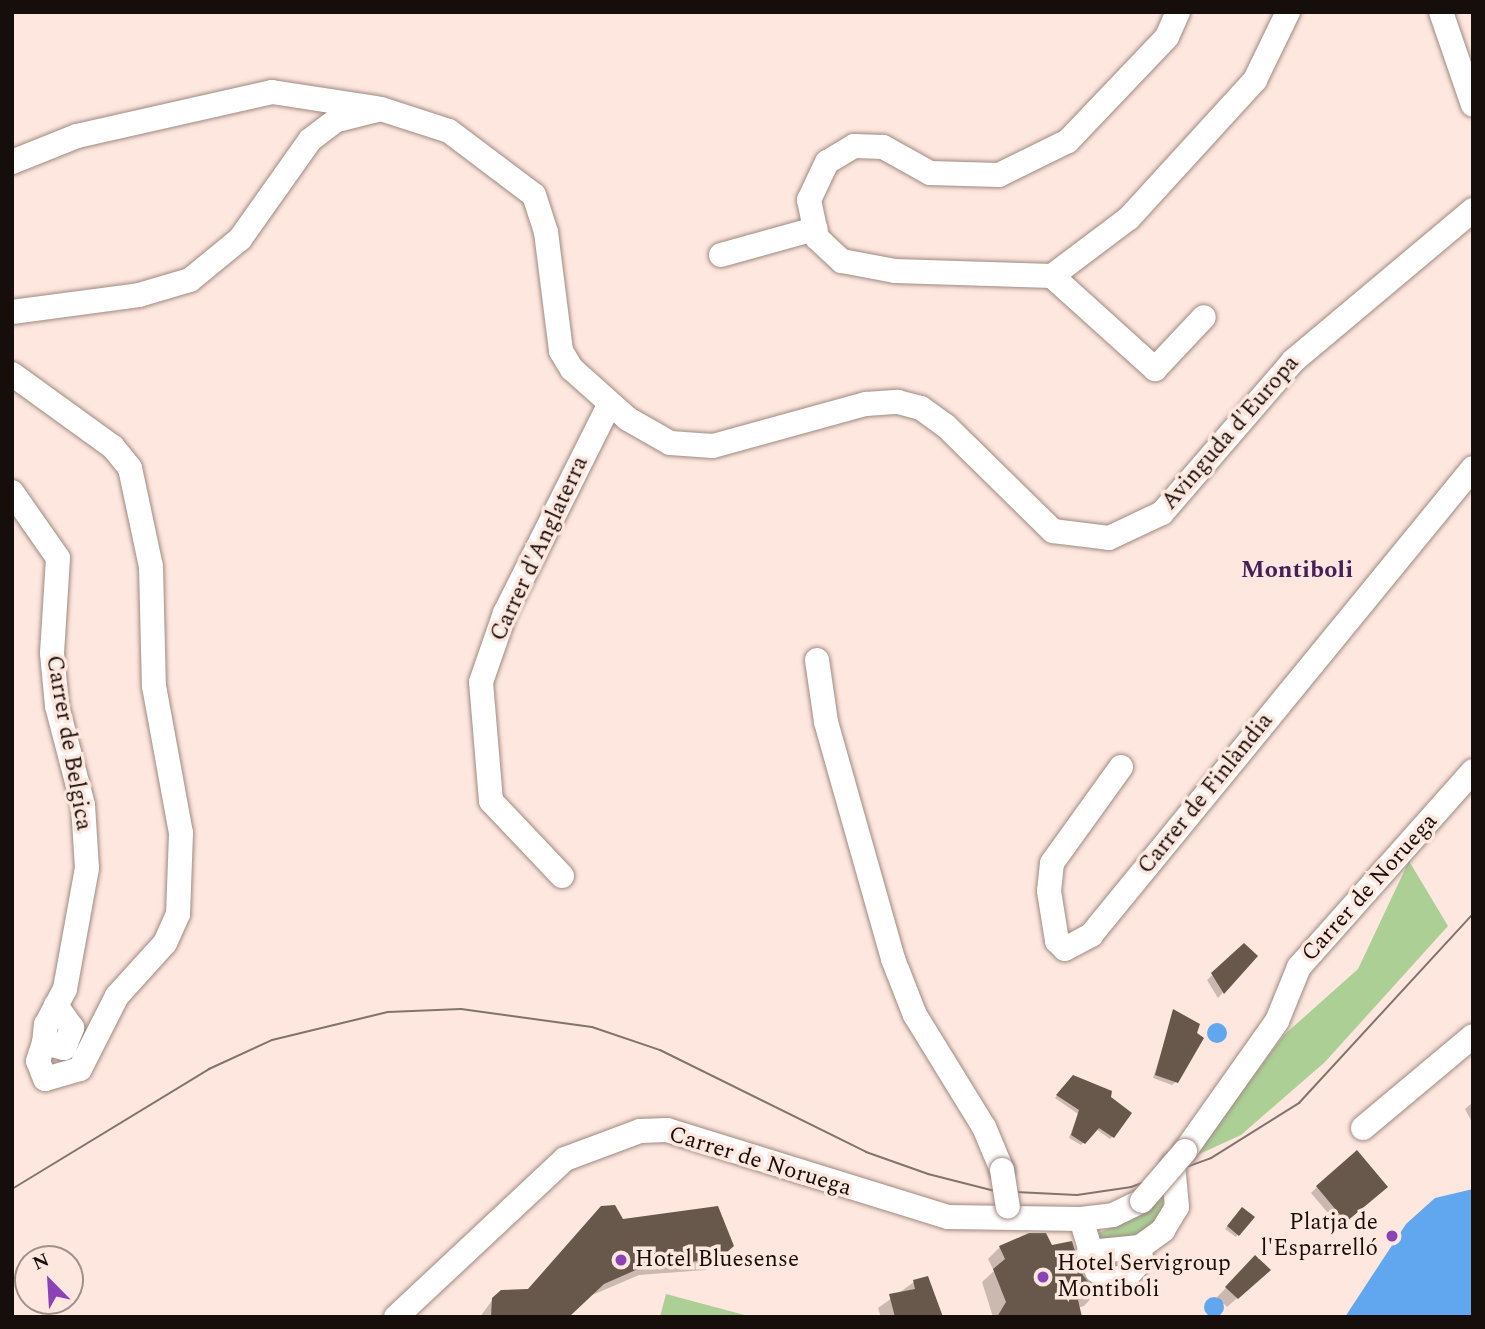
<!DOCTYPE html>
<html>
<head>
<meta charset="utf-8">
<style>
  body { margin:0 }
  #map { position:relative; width:1485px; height:1329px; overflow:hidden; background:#fee7de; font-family:Spectral,serif }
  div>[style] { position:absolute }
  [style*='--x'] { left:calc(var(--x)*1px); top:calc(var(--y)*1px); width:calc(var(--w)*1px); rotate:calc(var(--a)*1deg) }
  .green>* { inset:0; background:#accf96 }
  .water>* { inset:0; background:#60a7ef }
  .round { border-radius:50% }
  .shadow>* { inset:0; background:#0003 }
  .building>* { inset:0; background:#67584b }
  .roads { filter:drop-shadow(0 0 2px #9e8981) drop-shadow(0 0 2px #9e8981) }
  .minor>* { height:24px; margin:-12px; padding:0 12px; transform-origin:12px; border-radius:12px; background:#fff }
  .tram>* { height:2px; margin:-1px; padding:0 1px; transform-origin:1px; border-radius:1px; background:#82736d }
  .bridges { filter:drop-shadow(0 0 2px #9e8981) drop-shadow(0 0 2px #9e8981) }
  .minor-bridge>* { height:24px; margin:-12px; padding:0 12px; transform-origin:12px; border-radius:12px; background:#fff }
  .dots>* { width:19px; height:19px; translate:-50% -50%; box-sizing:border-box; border:4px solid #fee7de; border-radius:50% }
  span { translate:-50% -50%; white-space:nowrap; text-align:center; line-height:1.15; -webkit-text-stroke:7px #fee7de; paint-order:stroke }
  .street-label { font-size:23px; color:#160e0b }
  .poi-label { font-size:23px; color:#160e0b }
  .right { translate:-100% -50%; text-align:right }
  .left { translate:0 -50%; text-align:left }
  .neighbourhood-label { font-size:24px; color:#442058; font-weight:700 }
  .frame { position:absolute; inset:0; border:14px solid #160e0b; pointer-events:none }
  .north { position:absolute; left:14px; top:1245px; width:70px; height:70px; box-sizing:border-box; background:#fee7de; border:2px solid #a1908a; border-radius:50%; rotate:336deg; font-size:19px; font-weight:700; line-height:28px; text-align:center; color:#160e0b }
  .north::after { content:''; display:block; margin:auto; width:24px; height:32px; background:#8b42b4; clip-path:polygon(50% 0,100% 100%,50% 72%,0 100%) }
</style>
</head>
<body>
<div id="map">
  <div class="green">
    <i style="clip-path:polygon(1409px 861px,1448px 926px,1325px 1062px,1241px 1135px,1193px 1157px,1284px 1035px,1358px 969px)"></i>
    <i style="clip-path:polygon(1164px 1192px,1162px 1216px,1149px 1229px,1118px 1246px,1097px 1241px,1094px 1235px,1143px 1214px)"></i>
    <i style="clip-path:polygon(666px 1294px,752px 1317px,660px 1317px)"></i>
  </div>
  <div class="water">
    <i class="round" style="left:1207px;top:1023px;width:20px;height:20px"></i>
    <i style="clip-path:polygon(1473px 1189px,1473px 1317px,1345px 1317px,1406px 1224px,1435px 1198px)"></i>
    <i class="round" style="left:1204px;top:1297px;width:20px;height:20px"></i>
  </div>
  <div class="shadow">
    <i style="clip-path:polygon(1244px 946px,1256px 956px,1218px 998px,1207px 980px)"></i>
    <i style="clip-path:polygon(1174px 1012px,1176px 1082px,1172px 1085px,1153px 1078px)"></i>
    <i style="clip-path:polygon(1074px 1077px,1113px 1136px,1110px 1139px,1096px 1129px,1081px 1145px,1069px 1138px,1078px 1114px,1055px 1098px)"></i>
    <i style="clip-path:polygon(1473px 1102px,1473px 1124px,1465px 1109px)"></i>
    <i style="clip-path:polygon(1317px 1187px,1380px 1192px,1339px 1226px,1311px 1193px)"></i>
    <i style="clip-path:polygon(1242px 1209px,1252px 1217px,1236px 1237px,1225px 1229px)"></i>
    <i style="clip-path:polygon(622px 1221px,719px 1258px,706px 1270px,639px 1275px,590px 1296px,568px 1317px,480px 1317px,493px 1299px,527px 1291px)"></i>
    <i style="clip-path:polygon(1000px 1247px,1051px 1247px,1095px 1294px,1084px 1306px,1046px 1317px,993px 1317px,982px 1282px,994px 1271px,988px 1259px)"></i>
    <i style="clip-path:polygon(1255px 1258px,1259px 1279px,1227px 1307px,1217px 1297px)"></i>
    <i style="clip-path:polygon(914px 1282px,940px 1317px,881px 1317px,878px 1308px)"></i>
  </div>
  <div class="building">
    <i style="clip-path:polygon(1244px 943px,1258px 956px,1224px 994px,1211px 973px)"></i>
    <i style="clip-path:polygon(1173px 1009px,1200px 1024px,1197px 1033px,1204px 1038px,1178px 1083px,1155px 1075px)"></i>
    <i style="clip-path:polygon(1073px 1075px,1112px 1091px,1111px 1097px,1132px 1113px,1114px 1138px,1099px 1128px,1085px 1144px,1071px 1135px,1079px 1110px,1056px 1095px)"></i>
    <i style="clip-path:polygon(1357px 1150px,1388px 1187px,1346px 1222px,1316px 1186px)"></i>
    <i style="clip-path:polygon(615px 1205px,623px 1219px,718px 1206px,734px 1246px,720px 1258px,638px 1269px,604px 1284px,569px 1317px,491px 1317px,492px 1298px,501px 1290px,528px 1289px,601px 1206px)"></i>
    <i style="clip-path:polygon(1242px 1207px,1255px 1217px,1239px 1236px,1227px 1226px)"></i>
    <i style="clip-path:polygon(1029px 1233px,1046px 1233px,1052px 1245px,1072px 1241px,1083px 1275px,1098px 1294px,1078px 1300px,1082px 1317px,997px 1317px,1006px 1302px,993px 1269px,1005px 1259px,999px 1246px)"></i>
    <i style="clip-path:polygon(1255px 1255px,1271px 1270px,1238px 1299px,1225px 1287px)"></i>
    <i style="clip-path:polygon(928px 1276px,943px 1317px,895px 1317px,889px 1294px,915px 1289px,913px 1280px)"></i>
  </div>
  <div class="roads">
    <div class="minor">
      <i style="--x:1178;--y:12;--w:27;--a:114"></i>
      <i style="--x:1167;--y:37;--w:144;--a:133.6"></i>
      <i style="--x:1068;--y:141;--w:77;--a:153.8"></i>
      <i style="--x:999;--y:175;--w:69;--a:-178.3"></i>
      <i style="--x:930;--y:173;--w:54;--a:-151"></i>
      <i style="--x:883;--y:147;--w:29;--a:-178"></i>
      <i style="--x:854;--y:146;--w:31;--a:149"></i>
      <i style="--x:827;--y:162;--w:42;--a:115.3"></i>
      <i style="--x:809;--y:200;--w:39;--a:78"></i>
      <i style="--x:817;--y:238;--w:34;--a:43"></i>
      <i style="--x:842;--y:261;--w:54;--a:10.7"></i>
      <i style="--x:895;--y:271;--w:157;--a:1.8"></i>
      <i style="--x:1052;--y:276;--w:96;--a:-37"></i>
      <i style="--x:1129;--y:218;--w:187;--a:-47.6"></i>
      <i style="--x:1255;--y:80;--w:76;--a:-64.1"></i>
      <i style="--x:1441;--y:12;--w:98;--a:71"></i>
      <i style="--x:12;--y:162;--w:70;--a:-21.8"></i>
      <i style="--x:77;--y:136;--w:200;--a:-12.7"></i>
      <i style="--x:272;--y:92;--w:106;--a:8.7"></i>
      <i style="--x:721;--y:255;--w:98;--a:-15.5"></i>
      <i style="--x:1052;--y:276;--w:139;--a:42.1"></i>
      <i style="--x:1155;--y:369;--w:71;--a:-46.7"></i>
      <i style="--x:12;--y:312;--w:128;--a:-7.6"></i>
      <i style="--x:139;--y:295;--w:53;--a:-16.4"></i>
      <i style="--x:190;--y:280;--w:65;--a:-39.4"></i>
      <i style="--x:240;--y:239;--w:121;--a:-54.7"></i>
      <i style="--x:310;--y:140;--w:34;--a:-37"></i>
      <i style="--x:337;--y:120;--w:45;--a:-14"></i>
      <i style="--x:381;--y:109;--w:71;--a:17.9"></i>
      <i style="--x:449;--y:131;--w:106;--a:37"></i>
      <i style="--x:534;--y:195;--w:39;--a:72"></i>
      <i style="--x:546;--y:232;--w:120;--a:82.8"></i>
      <i style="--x:561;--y:351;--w:21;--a:59"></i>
      <i style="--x:572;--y:369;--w:75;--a:41.8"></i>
      <i style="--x:628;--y:419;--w:48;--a:29.7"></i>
      <i style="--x:670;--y:443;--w:43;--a:4"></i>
      <i style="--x:713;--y:446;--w:159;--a:-15.4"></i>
      <i style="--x:866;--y:404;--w:32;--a:-4"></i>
      <i style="--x:898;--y:402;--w:24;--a:15"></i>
      <i style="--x:921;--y:408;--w:31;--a:36"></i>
      <i style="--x:946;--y:426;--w:150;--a:44.5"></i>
      <i style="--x:1053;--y:531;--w:56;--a:7.1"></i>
      <i style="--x:1109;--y:538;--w:59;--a:-25.3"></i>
      <i style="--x:1162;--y:513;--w:201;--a:-49.2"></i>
      <i style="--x:1293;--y:361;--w:235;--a:-40"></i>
      <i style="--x:12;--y:374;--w:125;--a:35.9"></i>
      <i style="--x:113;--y:447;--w:27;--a:51"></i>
      <i style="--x:130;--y:468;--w:101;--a:78"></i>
      <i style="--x:151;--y:567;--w:119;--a:88.6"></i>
      <i style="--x:154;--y:686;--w:149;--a:79.6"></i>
      <i style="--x:181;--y:833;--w:81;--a:92.1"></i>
      <i style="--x:178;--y:914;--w:32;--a:114"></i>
      <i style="--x:165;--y:943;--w:72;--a:132.2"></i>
      <i style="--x:117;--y:996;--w:82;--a:116.9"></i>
      <i style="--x:80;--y:1069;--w:36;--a:164"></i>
      <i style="--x:45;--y:1079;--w:19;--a:-111"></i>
      <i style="--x:38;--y:1061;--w:19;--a:-72"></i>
      <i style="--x:12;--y:492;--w:80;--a:55.1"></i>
      <i style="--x:58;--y:558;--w:95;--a:93.6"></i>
      <i style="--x:52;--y:653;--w:53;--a:84.6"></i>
      <i style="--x:57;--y:706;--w:102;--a:75.3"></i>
      <i style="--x:83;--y:805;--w:63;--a:86.4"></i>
      <i style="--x:87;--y:868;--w:123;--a:100.3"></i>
      <i style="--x:65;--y:989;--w:40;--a:118"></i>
      <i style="--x:46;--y:1024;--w:19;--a:96"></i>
      <i style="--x:44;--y:1043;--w:21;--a:14"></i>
      <i style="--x:64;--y:1048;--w:22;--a:-68"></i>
      <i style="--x:72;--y:1028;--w:28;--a:-125"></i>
      <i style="--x:817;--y:660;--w:63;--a:81.7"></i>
      <i style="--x:826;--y:722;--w:246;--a:74.2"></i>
      <i style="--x:893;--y:959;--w:60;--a:68.6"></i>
      <i style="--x:915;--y:1015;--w:132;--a:58.4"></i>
      <i style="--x:984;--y:1127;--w:47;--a:67.3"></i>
      <i style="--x:1121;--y:767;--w:118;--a:125.7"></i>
      <i style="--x:1052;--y:863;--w:28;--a:96"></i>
      <i style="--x:1049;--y:891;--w:51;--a:80.9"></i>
      <i style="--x:1057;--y:941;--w:11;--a:45"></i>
      <i style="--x:1065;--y:949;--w:30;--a:-28"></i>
      <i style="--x:1091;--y:935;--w:603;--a:-50.72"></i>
      <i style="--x:562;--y:876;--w:103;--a:-133.4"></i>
      <i style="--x:491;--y:801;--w:119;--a:-94.8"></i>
      <i style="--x:481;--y:682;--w:73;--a:-70.8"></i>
      <i style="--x:505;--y:613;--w:233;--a:-63.4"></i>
      <i style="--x:1363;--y:1128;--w:143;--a:-39.9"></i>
      <i style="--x:1185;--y:1151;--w:159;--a:-54.7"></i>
      <i style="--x:1277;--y:1021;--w:58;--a:-67.8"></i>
      <i style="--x:1299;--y:967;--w:262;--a:-48.4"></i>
      <i style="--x:1081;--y:1219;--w:54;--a:72.9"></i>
      <i style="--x:1097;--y:1271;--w:17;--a:33"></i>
      <i style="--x:1111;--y:1280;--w:16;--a:-14"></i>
      <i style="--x:1127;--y:1276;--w:21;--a:-47"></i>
      <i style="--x:1141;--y:1261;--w:14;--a:-94"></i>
      <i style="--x:1140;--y:1247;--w:29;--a:-36"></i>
      <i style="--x:1163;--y:1230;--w:27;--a:-59"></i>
      <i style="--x:1177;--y:1207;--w:43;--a:-95.3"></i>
      <i style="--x:1089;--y:1252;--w:51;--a:-5.6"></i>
      <i style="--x:396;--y:1317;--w:231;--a:-43.1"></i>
      <i style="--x:565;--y:1159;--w:80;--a:-20.5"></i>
      <i style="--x:640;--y:1131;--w:27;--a:-2"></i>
      <i style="--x:667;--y:1130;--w:294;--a:17.2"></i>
      <i style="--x:948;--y:1217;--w:133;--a:0.9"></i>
      <i style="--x:1081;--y:1219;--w:32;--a:-7"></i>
      <i style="--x:1113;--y:1215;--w:32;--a:-26"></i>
    </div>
  </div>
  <div class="tram">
    <i style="--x:12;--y:1189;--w:231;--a:-31.3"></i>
    <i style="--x:209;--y:1069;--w:69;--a:-24.7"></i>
    <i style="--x:272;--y:1040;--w:119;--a:-13.6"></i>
    <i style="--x:388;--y:1012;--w:73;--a:-2.4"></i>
    <i style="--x:461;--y:1009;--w:132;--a:7.8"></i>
    <i style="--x:592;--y:1027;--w:72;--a:18.7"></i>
    <i style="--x:660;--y:1050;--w:230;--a:26.3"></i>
    <i style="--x:866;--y:1152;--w:66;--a:19.5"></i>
    <i style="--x:928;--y:1174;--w:69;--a:14.2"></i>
    <i style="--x:995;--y:1191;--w:82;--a:2.8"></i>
    <i style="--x:1077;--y:1195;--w:55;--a:-8.4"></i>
    <i style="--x:1131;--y:1187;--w:85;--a:-19.9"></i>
    <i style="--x:1211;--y:1158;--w:104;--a:-32"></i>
    <i style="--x:1299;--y:1103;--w:257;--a:-47.4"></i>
  </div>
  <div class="bridges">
    <div class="minor-bridge">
      <i style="--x:1002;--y:1170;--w:37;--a:81"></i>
      <i style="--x:1142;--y:1201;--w:66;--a:-49.3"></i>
    </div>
  </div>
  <div class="dots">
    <i style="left:1392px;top:1236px;background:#8b42b4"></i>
    <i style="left:621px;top:1260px;background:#8b42b4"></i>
    <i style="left:1043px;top:1277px;background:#8b42b4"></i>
  </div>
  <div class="street-label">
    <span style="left:1231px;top:433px;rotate:-49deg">Avinguda d'Europa</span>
    <span style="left:540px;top:549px;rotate:-65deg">Carrer d'Anglaterra</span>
    <span style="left:68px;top:743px;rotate:80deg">Carrer de Belgica</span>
    <span style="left:1206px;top:794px;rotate:-51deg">Carrer de Finlàndia</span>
    <span style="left:1370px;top:888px;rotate:-48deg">Carrer de Noruega</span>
    <span style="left:760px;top:1162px;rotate:17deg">Carrer de Noruega</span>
  </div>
  <div class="poi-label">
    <span class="right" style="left:1378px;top:1236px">Platja de<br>l'Esparrelló</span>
    <span class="left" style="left:635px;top:1260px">Hotel Bluesense</span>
    <span class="left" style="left:1057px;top:1277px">Hotel Servigroup<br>Montiboli</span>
  </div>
  <div class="neighbourhood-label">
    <span style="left:1297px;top:571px">Montiboli</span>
  </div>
  <div class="frame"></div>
  <div class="north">N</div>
</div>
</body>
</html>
